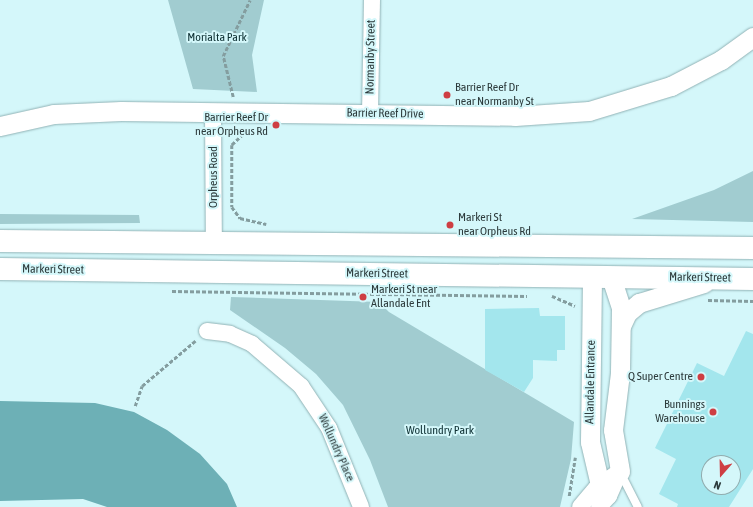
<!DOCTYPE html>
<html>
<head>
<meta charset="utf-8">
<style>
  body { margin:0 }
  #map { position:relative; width:753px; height:507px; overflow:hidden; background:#d4f7fa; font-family:"Asap Condensed",sans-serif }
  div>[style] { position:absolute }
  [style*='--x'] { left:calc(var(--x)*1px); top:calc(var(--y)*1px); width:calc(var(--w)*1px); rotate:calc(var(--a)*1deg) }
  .green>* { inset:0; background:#a1ccd0 }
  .water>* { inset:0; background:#6db0b6 }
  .building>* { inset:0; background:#a3e6ed }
  .path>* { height:2.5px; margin-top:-1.25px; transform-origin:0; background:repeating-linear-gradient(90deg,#849d9f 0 4px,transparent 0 6px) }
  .roads { filter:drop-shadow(0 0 1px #91b2b5) drop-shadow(0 0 1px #91b2b5) }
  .service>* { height:8px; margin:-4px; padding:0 4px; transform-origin:4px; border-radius:4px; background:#fff }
  .minor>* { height:16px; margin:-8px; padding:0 8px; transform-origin:8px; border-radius:8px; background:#fff }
  .tertiary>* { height:19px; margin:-9.5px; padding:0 9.5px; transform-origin:9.5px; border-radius:9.5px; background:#fff }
  .secondary>* { height:22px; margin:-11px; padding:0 11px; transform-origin:11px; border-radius:11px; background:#fff }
  .dots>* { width:11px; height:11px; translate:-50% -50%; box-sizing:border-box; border:2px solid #d4f7fa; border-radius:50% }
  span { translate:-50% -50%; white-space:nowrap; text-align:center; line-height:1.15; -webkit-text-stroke:4px #d4f7fa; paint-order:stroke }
  .park-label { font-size:12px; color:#0e3033 }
  .street-label { font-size:12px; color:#2d3b3c }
  .poi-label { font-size:12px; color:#2d3b3c }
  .left { translate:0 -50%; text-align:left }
  .right { translate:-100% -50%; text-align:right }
  .north { position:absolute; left:701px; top:455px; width:40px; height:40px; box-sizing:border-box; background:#d4f7fa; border:1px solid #91acae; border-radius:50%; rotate:200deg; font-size:11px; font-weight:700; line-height:16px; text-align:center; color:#2d3b3c }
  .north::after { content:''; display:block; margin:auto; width:14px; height:18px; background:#ce3e43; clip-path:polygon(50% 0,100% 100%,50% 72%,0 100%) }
</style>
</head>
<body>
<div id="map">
  <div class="green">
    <i style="clip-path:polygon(168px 0,264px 0,252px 55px,257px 92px,193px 89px)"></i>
    <i style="clip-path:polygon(753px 171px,753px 222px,632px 219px,714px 190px)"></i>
    <i style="clip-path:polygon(0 214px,139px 215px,140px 223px,0 224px)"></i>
    <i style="clip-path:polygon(231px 297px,379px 302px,389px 312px,574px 422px,571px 459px,560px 507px,388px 507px,370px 460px,343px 405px,316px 374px,285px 348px,230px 310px)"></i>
  </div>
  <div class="water">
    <i style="clip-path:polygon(0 401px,95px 403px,134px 412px,167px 430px,200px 454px,227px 484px,237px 507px,107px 507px,83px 499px,0 501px)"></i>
  </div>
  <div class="building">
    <i style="clip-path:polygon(539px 308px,540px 316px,565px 316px,565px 350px,557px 350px,557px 361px,533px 360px,533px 378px,524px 392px,485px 370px,485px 309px)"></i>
    <i style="clip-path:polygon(evenodd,746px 331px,753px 334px,753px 469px,729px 507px,677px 507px,678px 504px,659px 494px,676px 459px,655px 448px,697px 363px,724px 376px,746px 331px,709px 463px,733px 463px,733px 487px,709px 487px,709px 463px)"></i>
  </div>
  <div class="path">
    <i style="--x:233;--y:97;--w:42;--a:-103.7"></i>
    <i style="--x:223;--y:56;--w:62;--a:-64.3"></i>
    <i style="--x:248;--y:130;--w:22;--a:137"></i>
    <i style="--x:232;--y:145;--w:62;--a:90"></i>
    <i style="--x:232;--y:207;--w:14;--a:54"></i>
    <i style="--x:240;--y:218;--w:27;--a:13"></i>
    <i style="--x:172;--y:291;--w:355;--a:0.8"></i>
    <i style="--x:552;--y:296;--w:25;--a:23"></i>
    <i style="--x:708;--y:300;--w:45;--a:1.3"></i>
    <i style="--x:135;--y:406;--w:21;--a:-71"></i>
    <i style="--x:142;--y:386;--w:70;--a:-40.3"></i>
    <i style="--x:569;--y:496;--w:39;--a:-81"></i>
  </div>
  <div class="roads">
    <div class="service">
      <i style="--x:620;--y:472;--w:39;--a:63"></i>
    </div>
    <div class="minor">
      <i style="--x:213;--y:113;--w:129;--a:89.6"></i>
      <i style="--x:370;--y:114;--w:114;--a:-89"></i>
      <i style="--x:207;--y:331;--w:23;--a:7"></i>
      <i style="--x:230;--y:334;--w:24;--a:24"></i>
      <i style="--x:252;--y:344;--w:65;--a:40.6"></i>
      <i style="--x:301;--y:386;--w:50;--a:56.3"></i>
      <i style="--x:329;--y:428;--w:85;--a:67.9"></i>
      <i style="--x:580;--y:507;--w:26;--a:-50"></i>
      <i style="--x:597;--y:487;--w:28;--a:-35"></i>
      <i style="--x:599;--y:507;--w:15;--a:-48"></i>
      <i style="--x:609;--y:496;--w:27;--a:-66"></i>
    </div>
    <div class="tertiary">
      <i style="--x:0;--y:126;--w:55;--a:-12.5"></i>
      <i style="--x:54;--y:114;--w:67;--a:-2.6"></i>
      <i style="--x:121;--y:111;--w:394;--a:0.7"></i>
      <i style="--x:515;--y:116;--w:74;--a:-3.9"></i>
      <i style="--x:589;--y:111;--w:86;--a:-17"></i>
      <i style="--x:671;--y:86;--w:56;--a:-27.5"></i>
      <i style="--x:721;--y:60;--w:39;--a:-36"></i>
      <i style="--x:592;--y:277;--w:165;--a:90.7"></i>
      <i style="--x:590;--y:442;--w:44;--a:76.9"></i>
      <i style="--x:611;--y:277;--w:33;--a:72"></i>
      <i style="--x:621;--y:308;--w:65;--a:90.9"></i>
      <i style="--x:620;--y:373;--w:57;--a:97"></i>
      <i style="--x:613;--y:430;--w:42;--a:80.3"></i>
      <i style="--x:621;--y:326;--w:14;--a:-65"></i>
      <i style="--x:627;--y:313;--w:16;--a:-40"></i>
      <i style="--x:639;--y:303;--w:68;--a:-17.1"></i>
    </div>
    <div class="secondary">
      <i style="--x:0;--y:241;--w:753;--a:0.53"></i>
      <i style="--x:0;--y:269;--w:753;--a:0.76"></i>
    </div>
  </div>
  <div class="dots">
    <i style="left:447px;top:95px;background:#ce3e43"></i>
    <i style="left:276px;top:125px;background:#ce3e43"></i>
    <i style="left:450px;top:225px;background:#ce3e43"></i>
    <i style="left:363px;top:297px;background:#ce3e43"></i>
    <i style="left:701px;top:377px;background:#ce3e43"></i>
    <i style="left:713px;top:412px;background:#ce3e43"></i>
  </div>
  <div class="park-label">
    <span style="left:217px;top:38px">Morialta Park</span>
    <span style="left:440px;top:431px">Wollundry Park</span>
  </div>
  <div class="street-label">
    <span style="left:371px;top:57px;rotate:-89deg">Normanby Street</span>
    <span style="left:385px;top:114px;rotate:1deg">Barrier Reef Drive</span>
    <span style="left:214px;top:177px;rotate:-90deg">Orpheus Road</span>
    <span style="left:53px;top:270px;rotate:1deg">Markeri Street</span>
    <span style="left:377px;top:274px;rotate:1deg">Markeri Street</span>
    <span style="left:700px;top:278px;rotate:1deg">Markeri Street</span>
    <span style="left:591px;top:382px;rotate:-89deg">Allandale Entrance</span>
    <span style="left:336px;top:448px;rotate:66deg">Wollundry Place</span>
  </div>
  <div class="poi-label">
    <span class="left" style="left:455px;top:95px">Barrier Reef Dr<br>near Normanby St</span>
    <span class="right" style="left:268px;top:125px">Barrier Reef Dr<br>near Orpheus Rd</span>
    <span class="left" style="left:458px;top:225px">Markeri St<br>near Orpheus Rd</span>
    <span class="left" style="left:371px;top:297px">Markeri St near<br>Allandale Ent</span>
    <span class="right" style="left:693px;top:377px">Q Super Centre</span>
    <span class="right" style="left:705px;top:412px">Bunnings<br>Warehouse</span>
  </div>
  <div class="north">N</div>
</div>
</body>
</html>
